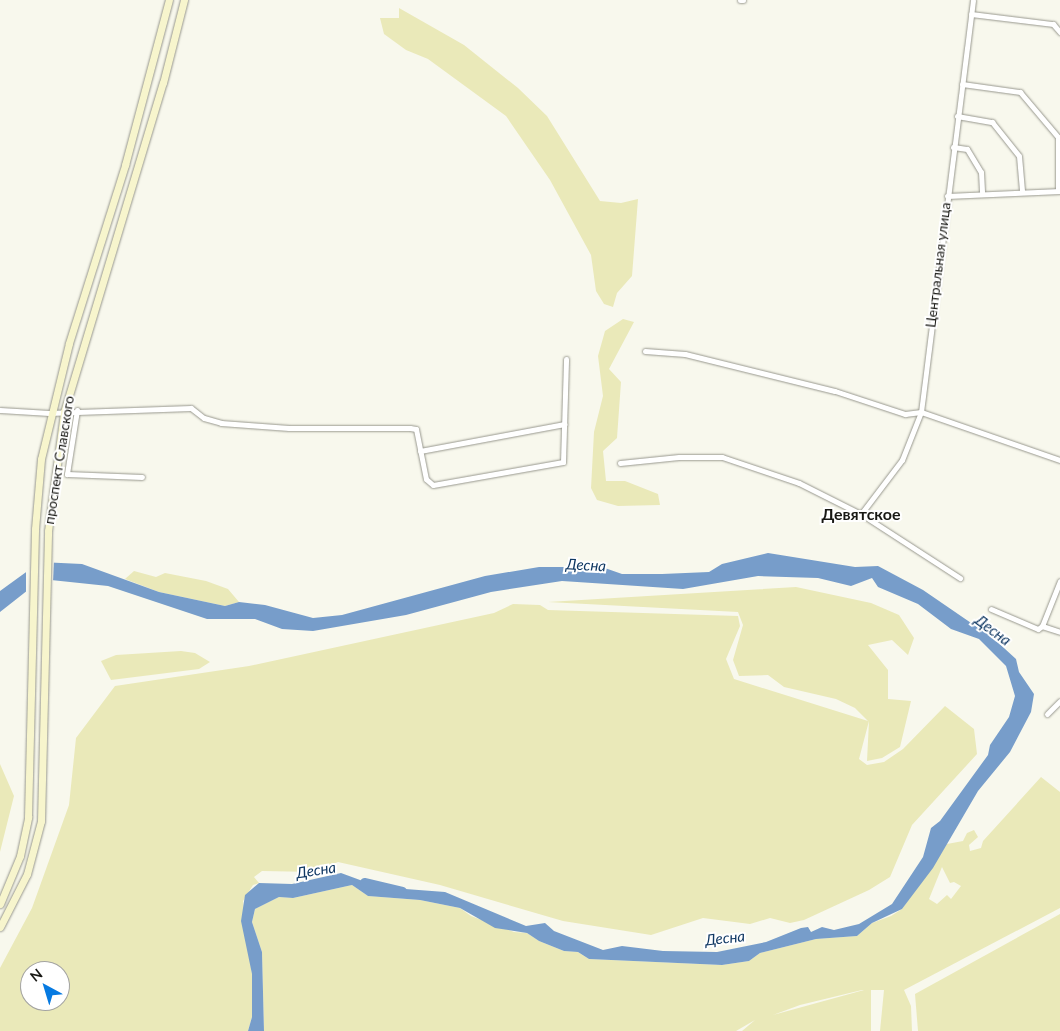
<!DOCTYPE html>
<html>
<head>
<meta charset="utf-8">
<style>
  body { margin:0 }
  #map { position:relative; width:1060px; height:1031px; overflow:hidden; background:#f8f8ed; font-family:Lato,sans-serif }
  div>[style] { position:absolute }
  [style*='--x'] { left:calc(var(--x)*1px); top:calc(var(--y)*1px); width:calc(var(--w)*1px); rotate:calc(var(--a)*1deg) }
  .green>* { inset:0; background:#eae9b9 }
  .water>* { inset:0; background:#779dca }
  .pier>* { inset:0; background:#f8f8ed }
  .river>* { height:9px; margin:-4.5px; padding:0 4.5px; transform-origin:4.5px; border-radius:4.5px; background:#779dca }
  .roads { filter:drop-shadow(0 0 1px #98988e) drop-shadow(0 0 1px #98988e) }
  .minor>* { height:5px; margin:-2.5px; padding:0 2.5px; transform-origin:2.5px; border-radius:2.5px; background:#fff }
  .secondary>* { height:7px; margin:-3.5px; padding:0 3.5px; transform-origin:3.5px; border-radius:3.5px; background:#f7f5cd }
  span { translate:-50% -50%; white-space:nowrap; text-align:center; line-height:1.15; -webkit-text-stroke:4px #fff; paint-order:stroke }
  .street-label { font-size:14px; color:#181814 }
  .water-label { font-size:15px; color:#103863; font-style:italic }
  .quarter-label { font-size:16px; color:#181814; font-weight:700 }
  .north { position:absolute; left:20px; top:961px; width:50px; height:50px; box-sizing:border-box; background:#fff; border:1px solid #a3a3a1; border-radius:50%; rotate:321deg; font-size:14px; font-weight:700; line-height:20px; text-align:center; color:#181814 }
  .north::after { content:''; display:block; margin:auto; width:18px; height:22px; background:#067ae1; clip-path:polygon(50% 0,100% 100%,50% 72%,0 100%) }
</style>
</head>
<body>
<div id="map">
  <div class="green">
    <i style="clip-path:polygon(399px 8px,464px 45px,518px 88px,547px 116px,600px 201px,621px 203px,638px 199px,632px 276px,617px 293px,613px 307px,604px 304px,596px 291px,591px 255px,550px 180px,506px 116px,428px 59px,406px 50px,384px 34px,380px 18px,399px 18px)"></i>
    <i style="clip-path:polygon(623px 319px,634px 322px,609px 369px,621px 382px,617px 438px,603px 451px,606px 481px,625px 481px,658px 494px,660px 505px,618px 506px,597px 500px,591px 488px,594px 432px,603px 396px,598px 356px,605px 331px)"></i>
    <i style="clip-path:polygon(134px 571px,156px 577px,165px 573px,206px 581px,228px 589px,239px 602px,225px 606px,159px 592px,125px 579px)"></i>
    <i style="clip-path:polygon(evenodd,796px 587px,871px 603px,899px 615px,914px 638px,908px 655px,892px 640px,868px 645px,888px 670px,888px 699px,911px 701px,900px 747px,882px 758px,867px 761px,869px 721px,859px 759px,867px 765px,884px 762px,903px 749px,945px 706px,974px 729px,977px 754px,912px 825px,890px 877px,869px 890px,804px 920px,790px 923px,770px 918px,750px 924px,703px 918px,651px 935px,563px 921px,440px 885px,338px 862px,315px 872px,262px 871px,254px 877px,259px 883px,253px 885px,243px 901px,252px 974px,252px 1017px,248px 1031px,0 1031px,0 968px,32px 908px,69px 805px,76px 738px,115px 686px,249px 666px,494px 613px,513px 604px,540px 605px,548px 610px,738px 616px,740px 626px,726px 659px,734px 679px,868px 721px,855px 708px,836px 699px,784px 687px,768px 675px,739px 676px,733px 660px,743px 625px,738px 612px,548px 602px,796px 587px,30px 971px,60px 971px,60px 1001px,30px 1001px,30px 971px)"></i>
    <i style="clip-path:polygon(181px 651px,195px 653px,210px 662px,199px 669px,111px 680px,101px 661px,116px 655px)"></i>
    <i style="clip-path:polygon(0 764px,14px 796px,0 852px)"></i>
    <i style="clip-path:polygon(evenodd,1041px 777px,1060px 792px,1060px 908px,904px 990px,911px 1006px,912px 1031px,880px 1031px,884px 990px,871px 990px,871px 1031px,742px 1031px,755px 1020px,736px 1031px,264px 1031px,262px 952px,252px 922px,255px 909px,279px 897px,293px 898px,352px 885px,368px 896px,420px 900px,460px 908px,471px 916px,514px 932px,527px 933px,539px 941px,564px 951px,578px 952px,589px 959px,722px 965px,749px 961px,760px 953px,816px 939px,857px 936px,872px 923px,891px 916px,902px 909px,947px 844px,963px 841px,967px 833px,974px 830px,978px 837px,969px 845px,970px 851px,981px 848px,983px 841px,1041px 777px,942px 867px,950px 883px,954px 882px,961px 886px,951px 899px,947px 895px,937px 904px,929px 899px,942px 867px,1041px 777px,862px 990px,864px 990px,773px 1015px,800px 1005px,862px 990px)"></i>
    <i style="clip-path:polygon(1060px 914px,1060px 1031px,918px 1031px,915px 994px)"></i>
  </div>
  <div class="water">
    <i style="clip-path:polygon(768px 553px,855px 567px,878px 566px,923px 590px,993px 638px,1016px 659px,1019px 672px,1034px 694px,1031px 712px,1010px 752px,978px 791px,933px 868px,902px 909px,872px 923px,857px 936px,816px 939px,760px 953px,749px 961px,722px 965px,589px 959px,578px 952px,564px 951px,539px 941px,527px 933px,495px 928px,460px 908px,420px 900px,368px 896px,352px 885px,293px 898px,279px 897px,255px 909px,252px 922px,262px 952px,264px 1031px,248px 1031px,252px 1017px,252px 974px,241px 921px,245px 895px,259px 883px,292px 884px,341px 873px,379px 887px,445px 892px,526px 926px,545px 923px,554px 931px,603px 950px,622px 946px,663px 951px,717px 952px,766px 942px,801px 928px,808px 927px,811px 932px,822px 927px,834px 930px,859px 924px,892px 904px,923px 857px,931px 828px,940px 821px,988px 755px,990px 745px,1009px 717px,1015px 696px,1006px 666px,979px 639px,951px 629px,918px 604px,878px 587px,872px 578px,851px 586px,818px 578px,758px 576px,683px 589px,562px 581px,491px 592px,406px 615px,313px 631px,282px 629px,255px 619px,207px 619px,108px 586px,51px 580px,28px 590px,0 612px,0 591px,40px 562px,82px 564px,159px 592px,225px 606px,239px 602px,265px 605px,313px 618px,342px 615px,485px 576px,539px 567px,602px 567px,622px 574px,662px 574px,709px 572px,722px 564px)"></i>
  </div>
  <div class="pier">
    <i style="clip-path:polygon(40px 560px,54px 560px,53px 582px,26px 595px,26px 569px)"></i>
  </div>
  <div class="river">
    <i style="--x:364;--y:882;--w:39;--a:13"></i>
  </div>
  <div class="roads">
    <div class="minor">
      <i style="--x:740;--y:0;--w:3;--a:0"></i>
      <i style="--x:971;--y:14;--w:83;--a:7"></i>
      <i style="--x:1053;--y:24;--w:11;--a:49"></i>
      <i style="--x:962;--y:84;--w:59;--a:7.9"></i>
      <i style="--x:1020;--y:92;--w:59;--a:49.8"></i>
      <i style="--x:1058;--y:137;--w:54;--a:90"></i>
      <i style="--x:957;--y:116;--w:36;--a:10"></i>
      <i style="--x:992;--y:122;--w:43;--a:51.5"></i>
      <i style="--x:1019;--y:156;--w:36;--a:85"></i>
      <i style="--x:953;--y:147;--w:14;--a:8"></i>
      <i style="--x:967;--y:149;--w:27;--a:59"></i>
      <i style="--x:981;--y:172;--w:22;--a:87"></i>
      <i style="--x:947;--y:196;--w:113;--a:-2.5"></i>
      <i style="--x:645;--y:351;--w:40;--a:4.3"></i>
      <i style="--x:685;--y:354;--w:154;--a:13.9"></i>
      <i style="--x:835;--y:391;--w:74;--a:18.2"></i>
      <i style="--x:905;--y:414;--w:16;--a:-7"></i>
      <i style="--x:921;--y:412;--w:147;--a:19.1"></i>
      <i style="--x:0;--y:410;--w:49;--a:3.5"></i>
      <i style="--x:49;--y:413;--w:142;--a:-2"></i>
      <i style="--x:191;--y:408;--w:16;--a:38"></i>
      <i style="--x:204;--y:418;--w:18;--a:16"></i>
      <i style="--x:221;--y:423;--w:68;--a:4.2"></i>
      <i style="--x:289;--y:428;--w:121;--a:0"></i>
      <i style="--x:410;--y:428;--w:6;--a:9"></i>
      <i style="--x:416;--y:429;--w:51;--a:78.7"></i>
      <i style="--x:426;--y:479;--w:9;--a:41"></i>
      <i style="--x:433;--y:485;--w:132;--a:-10"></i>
      <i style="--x:563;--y:462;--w:103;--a:-88.3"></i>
      <i style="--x:77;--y:410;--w:65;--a:98.9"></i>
      <i style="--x:67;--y:474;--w:75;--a:2.3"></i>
      <i style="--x:420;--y:451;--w:147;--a:-10.6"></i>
      <i style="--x:620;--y:463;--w:59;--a:-5.8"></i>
      <i style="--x:679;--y:457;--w:43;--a:0"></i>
      <i style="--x:722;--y:457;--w:81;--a:18.7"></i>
      <i style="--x:799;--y:483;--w:69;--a:26.6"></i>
      <i style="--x:861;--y:514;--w:118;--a:32.9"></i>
      <i style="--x:861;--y:514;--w:68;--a:-52.8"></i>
      <i style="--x:902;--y:460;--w:52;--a:-68.4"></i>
      <i style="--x:921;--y:412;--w:415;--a:-82.8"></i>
      <i style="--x:1060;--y:581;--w:48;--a:111.8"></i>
      <i style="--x:1042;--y:626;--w:19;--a:18"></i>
      <i style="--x:991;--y:609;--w:51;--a:23.1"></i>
      <i style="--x:1038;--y:629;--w:5;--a:-37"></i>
      <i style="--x:1047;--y:714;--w:18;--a:-45"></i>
    </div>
    <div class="secondary">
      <i style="--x:0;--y:904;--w:52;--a:-67.4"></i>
      <i style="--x:20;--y:856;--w:40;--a:-78"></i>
      <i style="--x:28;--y:817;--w:288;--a:-88.6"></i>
      <i style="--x:35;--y:529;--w:70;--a:-85.1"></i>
      <i style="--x:41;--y:459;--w:119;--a:-76.4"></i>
      <i style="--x:69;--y:343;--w:187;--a:-72.5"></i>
      <i style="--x:125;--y:165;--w:171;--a:-75.1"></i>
      <i style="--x:0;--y:927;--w:59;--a:-63"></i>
      <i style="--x:27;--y:874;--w:55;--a:-75.2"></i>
      <i style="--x:41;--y:821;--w:290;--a:-88.6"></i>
      <i style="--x:48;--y:531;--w:120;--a:-82.3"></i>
      <i style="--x:64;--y:412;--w:344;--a:-73.3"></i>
      <i style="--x:163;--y:83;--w:86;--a:-75.8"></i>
    </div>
  </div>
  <div class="street-label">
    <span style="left:938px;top:265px;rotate:-83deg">Центральная улица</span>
    <span style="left:59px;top:460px;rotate:-81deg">проспект Славского</span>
  </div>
  <div class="water-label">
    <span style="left:586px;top:565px;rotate:3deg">Десна</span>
    <span style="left:993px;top:630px;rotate:37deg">Десна</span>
    <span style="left:316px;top:870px;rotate:-9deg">Десна</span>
    <span style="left:725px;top:938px;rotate:-6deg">Десна</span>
  </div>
  <div class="quarter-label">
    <span style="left:861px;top:514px">Девятское</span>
  </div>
  <div class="north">N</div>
</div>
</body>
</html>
